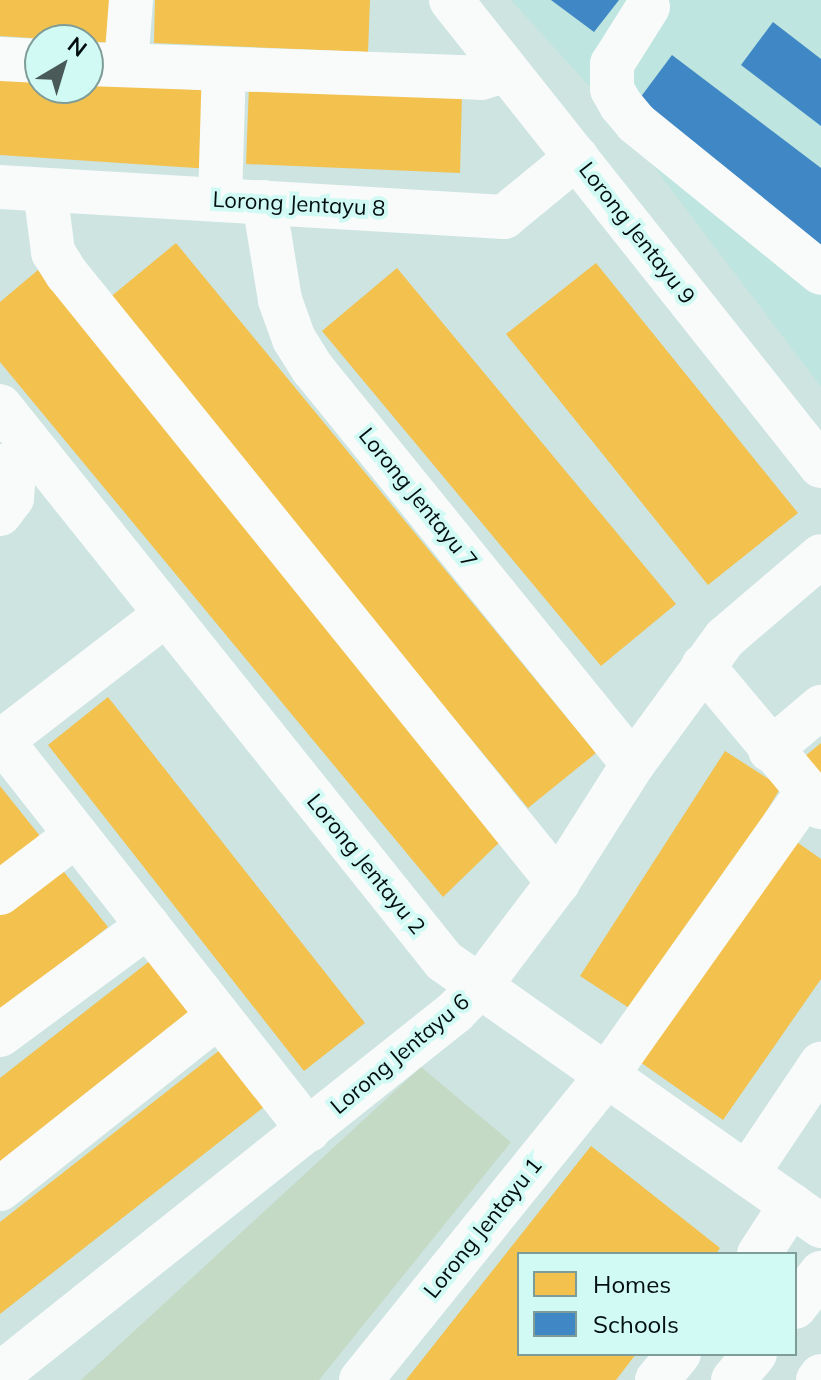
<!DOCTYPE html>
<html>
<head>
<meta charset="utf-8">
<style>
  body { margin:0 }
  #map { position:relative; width:821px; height:1380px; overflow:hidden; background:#cde4e1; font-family:Mulish,sans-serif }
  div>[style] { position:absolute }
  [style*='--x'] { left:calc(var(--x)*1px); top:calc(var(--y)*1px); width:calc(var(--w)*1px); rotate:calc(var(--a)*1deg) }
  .built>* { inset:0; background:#bee5df }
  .green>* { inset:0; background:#c4dac5 }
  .homes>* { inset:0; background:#f2c14e }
  .schools>* { inset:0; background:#3f88c5 }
  .minor>* { height:44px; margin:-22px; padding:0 22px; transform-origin:22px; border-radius:22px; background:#f8fbfa }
  .highway>* { height:44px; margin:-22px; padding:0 22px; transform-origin:22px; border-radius:22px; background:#f8fbfa }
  span { translate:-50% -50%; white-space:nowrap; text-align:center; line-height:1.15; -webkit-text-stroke:8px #d1faf4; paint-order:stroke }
  .street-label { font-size:22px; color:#020f0e }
  .legend { position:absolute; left:517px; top:1252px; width:280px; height:104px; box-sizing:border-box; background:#d1faf4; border:2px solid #7e9c98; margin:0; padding:10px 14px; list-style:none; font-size:24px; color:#020f0e }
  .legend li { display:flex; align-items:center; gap:16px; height:40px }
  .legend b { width:40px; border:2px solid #7e9c98 }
  .north { position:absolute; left:24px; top:24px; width:80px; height:80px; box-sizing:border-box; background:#d1faf4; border:2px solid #7e9c98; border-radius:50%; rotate:38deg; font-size:22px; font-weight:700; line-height:32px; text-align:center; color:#020f0e }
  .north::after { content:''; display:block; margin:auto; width:28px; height:36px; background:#495a58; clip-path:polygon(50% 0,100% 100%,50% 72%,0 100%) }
</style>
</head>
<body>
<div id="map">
  <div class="built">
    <i style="clip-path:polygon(511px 0,821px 0,821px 387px,611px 110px)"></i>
  </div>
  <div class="green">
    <i style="clip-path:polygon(421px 1067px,511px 1142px,319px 1380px,81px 1380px)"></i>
  </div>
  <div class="homes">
    <i style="clip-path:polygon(0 0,114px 0,111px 43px,0 36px)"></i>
    <i style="clip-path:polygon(155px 0,370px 0,368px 52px,154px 43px)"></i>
    <i style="clip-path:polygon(0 77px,40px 79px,40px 88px,88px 88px,88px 82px,215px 91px,211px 169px,0 155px)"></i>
    <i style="clip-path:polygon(249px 85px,462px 94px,460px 173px,246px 164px)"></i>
    <i style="clip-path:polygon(176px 243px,596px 753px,528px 808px,108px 299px)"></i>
    <i style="clip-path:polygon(596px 263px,798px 513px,708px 585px,506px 334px)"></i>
    <i style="clip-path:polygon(397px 268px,676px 604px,601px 666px,322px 331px)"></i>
    <i style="clip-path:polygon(38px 270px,508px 834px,443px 897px,0 362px,0 302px)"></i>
    <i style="clip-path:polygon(108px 697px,365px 1023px,304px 1071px,48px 745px)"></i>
    <i style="clip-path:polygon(821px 743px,821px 800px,793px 766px)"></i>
    <i style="clip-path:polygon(725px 751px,781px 787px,643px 1017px,580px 976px)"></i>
    <i style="clip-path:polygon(0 786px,44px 841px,0 876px)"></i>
    <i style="clip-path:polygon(794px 840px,821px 859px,821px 979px,723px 1120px,640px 1062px)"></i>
    <i style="clip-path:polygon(60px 867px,108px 927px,0 1012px,0 914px)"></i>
    <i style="clip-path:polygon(151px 960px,196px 1017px,0 1170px,0 1078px)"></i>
    <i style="clip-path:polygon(225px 1046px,269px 1103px,0 1314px,0 1222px)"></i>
    <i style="clip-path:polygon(591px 1146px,720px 1248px,716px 1254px,519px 1254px,519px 1354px,636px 1354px,616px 1380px,406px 1380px)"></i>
  </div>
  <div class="schools">
    <i style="clip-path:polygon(551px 0,619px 0,594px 32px)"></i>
    <i style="clip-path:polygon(773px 22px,821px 59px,821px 126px,741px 65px)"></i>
    <i style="clip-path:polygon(672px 55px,821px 168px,821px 247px,634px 106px)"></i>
  </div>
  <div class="minor">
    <i style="--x:451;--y:0;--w:595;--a:51.55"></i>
    <i style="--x:648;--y:7;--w:67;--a:122.3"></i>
    <i style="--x:612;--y:64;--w:25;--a:90"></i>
    <i style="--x:612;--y:89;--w:18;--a:61"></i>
    <i style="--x:621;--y:105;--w:23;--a:50"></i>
    <i style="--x:636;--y:123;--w:238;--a:39"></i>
    <i style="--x:0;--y:59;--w:40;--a:2.9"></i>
    <i style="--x:88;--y:64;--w:393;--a:2"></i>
    <i style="--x:481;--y:78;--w:13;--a:-18"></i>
    <i style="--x:493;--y:74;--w:13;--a:-58"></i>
    <i style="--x:126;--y:65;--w:65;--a:-85.6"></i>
    <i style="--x:0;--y:187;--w:505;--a:3.41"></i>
    <i style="--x:504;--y:217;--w:94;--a:-39.4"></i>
    <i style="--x:45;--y:190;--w:63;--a:82.6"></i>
    <i style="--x:53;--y:252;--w:26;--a:58"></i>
    <i style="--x:67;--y:274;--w:782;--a:51.08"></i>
    <i style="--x:220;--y:200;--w:131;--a:-88.3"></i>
    <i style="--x:264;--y:202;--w:99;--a:80.7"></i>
    <i style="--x:280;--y:300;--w:41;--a:70.3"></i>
    <i style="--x:294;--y:339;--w:36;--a:58"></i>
    <i style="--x:313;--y:369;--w:508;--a:50.99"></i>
    <i style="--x:0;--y:406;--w:711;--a:51.34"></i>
    <i style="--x:444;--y:961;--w:461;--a:35.1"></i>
    <i style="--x:0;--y:466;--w:22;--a:54"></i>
    <i style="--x:13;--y:484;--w:14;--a:94"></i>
    <i style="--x:12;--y:498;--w:20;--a:127"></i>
    <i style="--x:703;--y:666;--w:184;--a:50.1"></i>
    <i style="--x:0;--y:738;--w:499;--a:51.8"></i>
    <i style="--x:0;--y:742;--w:208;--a:-37.6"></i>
    <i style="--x:770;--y:750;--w:67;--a:-40.1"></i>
    <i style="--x:0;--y:893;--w:96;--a:-37.3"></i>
    <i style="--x:0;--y:1035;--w:184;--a:-36.4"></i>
    <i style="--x:747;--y:1174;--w:133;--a:-56.1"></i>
    <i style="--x:0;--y:1189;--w:278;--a:-38.4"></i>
    <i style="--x:759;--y:1254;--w:59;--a:-56.9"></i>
    <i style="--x:0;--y:1374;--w:581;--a:-38.51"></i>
    <i style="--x:455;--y:1012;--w:35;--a:-46"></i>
    <i style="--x:479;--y:987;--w:131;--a:-53"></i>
    <i style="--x:558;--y:882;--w:140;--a:-57.6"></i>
    <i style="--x:633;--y:764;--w:156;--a:-53.9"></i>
    <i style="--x:725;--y:638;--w:126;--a:-40.5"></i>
    <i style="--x:361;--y:1380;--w:390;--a:-51.1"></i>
    <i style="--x:606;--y:1076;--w:348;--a:-54.7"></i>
    <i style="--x:657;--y:1380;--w:34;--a:-50"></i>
  </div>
  <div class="highway">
    <i style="--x:795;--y:1307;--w:43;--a:-52.6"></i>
    <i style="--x:733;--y:1380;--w:34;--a:-50"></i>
    <i style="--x:818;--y:1380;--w:5;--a:-53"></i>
  </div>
  <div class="street-label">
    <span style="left:299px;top:204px;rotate:3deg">Lorong Jentayu 8</span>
    <span style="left:637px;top:233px;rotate:52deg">Lorong Jentayu 9</span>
    <span style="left:418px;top:498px;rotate:51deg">Lorong Jentayu 7</span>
    <span style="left:366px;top:864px;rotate:51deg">Lorong Jentayu 2</span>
    <span style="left:400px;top:1054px;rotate:-40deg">Lorong Jentayu 6</span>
    <span style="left:483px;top:1228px;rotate:-51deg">Lorong Jentayu 1</span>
  </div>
  <ul class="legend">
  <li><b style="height:22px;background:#f2c14e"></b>Homes</li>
  <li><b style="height:22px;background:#3f88c5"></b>Schools</li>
  </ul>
  <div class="north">N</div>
</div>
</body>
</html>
